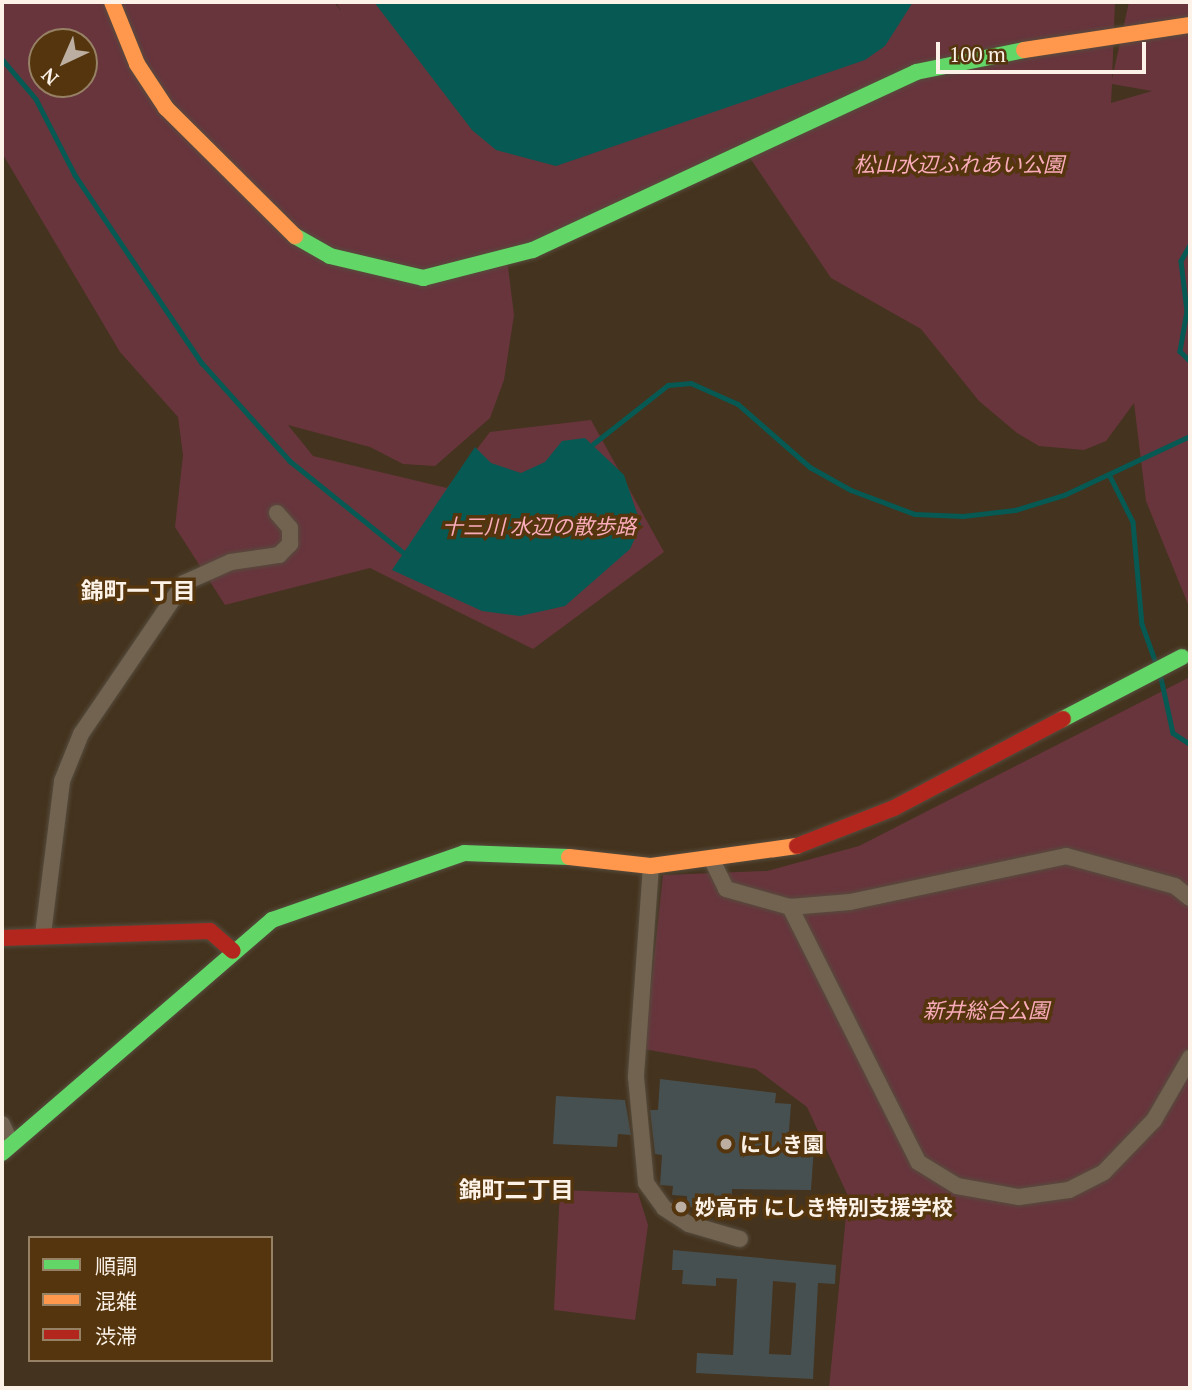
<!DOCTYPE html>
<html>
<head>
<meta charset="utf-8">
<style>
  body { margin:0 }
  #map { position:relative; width:1192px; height:1390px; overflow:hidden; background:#44331e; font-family:"PT Serif","Noto Sans JP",serif }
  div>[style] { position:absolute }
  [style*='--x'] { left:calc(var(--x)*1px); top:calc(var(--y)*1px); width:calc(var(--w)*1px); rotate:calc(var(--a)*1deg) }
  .green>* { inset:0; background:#68353d }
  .water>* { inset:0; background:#075953 }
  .stream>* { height:4.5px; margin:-2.25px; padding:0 2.25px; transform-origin:2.25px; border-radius:2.25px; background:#075953 }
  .building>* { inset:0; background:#475051 }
  .roads { filter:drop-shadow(0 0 2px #564c3d) drop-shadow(0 0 2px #564c3d) }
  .street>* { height:16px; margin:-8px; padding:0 8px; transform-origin:8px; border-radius:8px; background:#726351 }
  .fast>* { height:16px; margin:-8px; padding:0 8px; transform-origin:8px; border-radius:8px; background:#63d668 }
  .slow>* { height:16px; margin:-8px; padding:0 8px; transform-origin:8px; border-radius:8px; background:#ff974d }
  .jam>* { height:16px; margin:-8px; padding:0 8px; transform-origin:8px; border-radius:8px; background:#b3261e }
  .dots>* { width:19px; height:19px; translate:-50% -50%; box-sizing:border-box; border:4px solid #54350e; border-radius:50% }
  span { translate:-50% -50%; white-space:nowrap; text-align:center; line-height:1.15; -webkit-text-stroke:7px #54350e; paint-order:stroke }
  .park-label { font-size:21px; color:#faacba; font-style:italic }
  .poi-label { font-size:21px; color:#fcf2e8; font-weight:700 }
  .left { translate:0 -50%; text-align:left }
  .neighbourhood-label { font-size:23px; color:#fcf2e8; font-weight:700 }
  .frame { position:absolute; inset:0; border:4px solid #fcf2e8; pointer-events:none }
  .legend { position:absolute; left:28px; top:1236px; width:245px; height:126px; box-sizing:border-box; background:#54350e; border:2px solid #978165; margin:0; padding:9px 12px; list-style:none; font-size:21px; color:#fcf2e8 }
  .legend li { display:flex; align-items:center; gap:14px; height:35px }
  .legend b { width:35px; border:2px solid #978165 }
  .north { position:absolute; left:28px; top:28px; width:70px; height:70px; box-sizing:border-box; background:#54350e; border:2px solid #978165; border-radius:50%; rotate:224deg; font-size:19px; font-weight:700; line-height:28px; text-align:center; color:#fcf2e8 }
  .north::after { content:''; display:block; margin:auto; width:24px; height:32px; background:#bcafa1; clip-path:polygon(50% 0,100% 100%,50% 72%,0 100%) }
  .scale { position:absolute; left:936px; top:42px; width:210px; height:32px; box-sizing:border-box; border:4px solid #fcf2e8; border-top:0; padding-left:9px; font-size:21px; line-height:24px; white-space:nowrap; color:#fcf2e8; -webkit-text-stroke:5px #54350e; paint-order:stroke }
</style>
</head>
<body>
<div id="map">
  <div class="green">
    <i style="clip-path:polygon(evenodd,2px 2px,334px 2px,341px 11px,336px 2px,1115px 2px,1112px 79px,1129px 2px,1190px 2px,1190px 609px,1146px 501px,1134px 403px,1106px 441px,1084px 450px,1039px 446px,1017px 433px,979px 401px,921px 329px,831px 278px,744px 149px,507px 259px,514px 315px,504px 380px,490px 418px,435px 466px,403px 464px,370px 447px,288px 425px,313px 456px,447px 488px,490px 432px,591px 420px,664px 552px,533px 649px,370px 568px,225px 605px,175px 527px,183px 455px,178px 417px,120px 352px,2px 153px,2px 2px,42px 42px,84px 42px,84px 84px,42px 84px,42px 42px,2px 2px,1112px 84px,1152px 91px,1111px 103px,1112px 84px)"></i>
    <i style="clip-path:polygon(1190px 677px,1190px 1388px,829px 1388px,848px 1196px,807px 1107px,756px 1069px,644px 1049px,663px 875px,767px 871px,859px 846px)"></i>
    <i style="clip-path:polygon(560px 1190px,638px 1193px,648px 1225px,635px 1320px,554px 1310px)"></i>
  </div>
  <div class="water">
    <i style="clip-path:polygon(374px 2px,913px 2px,885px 46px,865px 60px,556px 166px,496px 150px,472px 130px)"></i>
    <i style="clip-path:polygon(585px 438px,624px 475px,641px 525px,630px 549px,565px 606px,520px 616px,482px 611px,392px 570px,475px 447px,491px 463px,521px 473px,545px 462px,562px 441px)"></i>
  </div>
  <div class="stream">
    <i style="--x:2;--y:59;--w:52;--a:49.6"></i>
    <i style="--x:36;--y:99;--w:85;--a:62.8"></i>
    <i style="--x:75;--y:175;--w:227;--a:56"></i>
    <i style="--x:202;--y:363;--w:132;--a:48.1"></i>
    <i style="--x:290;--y:461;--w:146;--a:38.9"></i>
    <i style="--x:1190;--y:245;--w:18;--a:119"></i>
    <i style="--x:1181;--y:261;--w:50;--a:83.2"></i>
    <i style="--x:1187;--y:311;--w:41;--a:99.9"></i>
    <i style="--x:1180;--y:351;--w:14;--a:45"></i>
    <i style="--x:593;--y:444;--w:95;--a:-38.2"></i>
    <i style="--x:668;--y:385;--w:23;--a:-5"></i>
    <i style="--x:691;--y:383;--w:51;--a:24.1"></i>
    <i style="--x:738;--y:404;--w:96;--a:41.2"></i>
    <i style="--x:810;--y:467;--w:47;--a:29.3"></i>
    <i style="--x:851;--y:490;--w:68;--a:20.6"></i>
    <i style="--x:915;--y:514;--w:48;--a:2.4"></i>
    <i style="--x:963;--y:516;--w:52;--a:-6.6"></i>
    <i style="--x:1015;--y:510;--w:51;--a:-17"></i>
    <i style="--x:1064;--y:495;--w:139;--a:-25.1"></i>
    <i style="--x:1110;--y:476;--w:51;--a:63.4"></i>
    <i style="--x:1133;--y:522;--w:102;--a:85"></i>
    <i style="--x:1142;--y:624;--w:41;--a:70.3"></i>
    <i style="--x:1161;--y:678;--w:56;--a:77.7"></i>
    <i style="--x:1173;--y:733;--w:20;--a:33"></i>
  </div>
  <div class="building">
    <i style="clip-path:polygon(660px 1079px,776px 1093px,775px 1103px,791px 1104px,788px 1143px,814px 1145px,811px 1190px,732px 1189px,731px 1209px,687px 1207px,687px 1196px,672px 1195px,673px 1186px,660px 1185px,662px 1155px,655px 1154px,650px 1110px,658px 1110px)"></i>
    <i style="clip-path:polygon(556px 1096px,625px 1100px,631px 1135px,618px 1134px,617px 1147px,553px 1144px)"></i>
    <i style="clip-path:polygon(evenodd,673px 1250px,836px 1265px,835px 1284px,818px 1283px,813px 1379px,696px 1373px,697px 1353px,733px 1355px,737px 1279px,716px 1278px,716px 1286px,682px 1284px,683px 1270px,672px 1270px,673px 1250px,773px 1281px,796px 1283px,791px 1355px,769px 1354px,773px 1281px)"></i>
  </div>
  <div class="roads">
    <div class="street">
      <i style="--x:713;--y:862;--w:30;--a:64"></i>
      <i style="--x:726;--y:889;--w:66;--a:15.7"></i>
      <i style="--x:790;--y:907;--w:60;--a:-4.8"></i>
      <i style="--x:850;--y:902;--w:221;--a:-12"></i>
      <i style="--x:1066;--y:856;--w:113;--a:15.4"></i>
      <i style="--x:1175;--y:886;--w:19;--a:39"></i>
      <i style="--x:651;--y:866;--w:212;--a:94.1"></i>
      <i style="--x:636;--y:1077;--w:106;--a:84.6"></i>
      <i style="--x:646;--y:1183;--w:31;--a:54"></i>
      <i style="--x:664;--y:1208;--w:30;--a:33"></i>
      <i style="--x:689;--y:1224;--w:53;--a:16.4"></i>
      <i style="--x:790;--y:907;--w:285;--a:63.3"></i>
      <i style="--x:918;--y:1162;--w:46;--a:31.6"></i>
      <i style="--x:957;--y:1186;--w:63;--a:10.1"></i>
      <i style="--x:1019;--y:1197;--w:50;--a:-8"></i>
      <i style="--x:1069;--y:1190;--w:39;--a:-27"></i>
      <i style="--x:1104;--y:1172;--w:72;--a:-46.1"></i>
      <i style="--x:1154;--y:1120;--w:72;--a:-59.9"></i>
      <i style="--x:43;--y:934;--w:154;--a:-82.9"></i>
      <i style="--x:62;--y:781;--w:51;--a:-68"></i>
      <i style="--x:81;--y:734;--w:183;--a:-55.7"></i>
      <i style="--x:184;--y:583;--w:51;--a:-24.1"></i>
      <i style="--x:231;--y:562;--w:49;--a:-8.3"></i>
      <i style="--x:279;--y:555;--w:16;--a:-45"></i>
      <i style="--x:290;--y:544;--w:16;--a:-90"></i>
      <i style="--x:290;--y:528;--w:20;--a:-131"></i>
      <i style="--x:2;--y:1124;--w:23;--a:65"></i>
    </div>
    <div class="fast">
      <i style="--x:295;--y:236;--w:40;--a:29.7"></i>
      <i style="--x:330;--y:256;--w:96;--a:13.3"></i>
      <i style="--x:423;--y:278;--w:114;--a:-14.3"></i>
      <i style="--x:533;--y:250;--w:422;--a:-24.9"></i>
      <i style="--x:916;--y:72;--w:110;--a:-11.5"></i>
      <i style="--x:1063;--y:719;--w:134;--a:-27.5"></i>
      <i style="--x:2;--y:1153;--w:357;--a:-40.8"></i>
      <i style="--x:272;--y:920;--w:203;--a:-19.2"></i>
      <i style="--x:464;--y:853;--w:105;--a:2.2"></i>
    </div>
    <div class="slow">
      <i style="--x:112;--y:2;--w:67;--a:68"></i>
      <i style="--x:137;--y:64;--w:53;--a:56.6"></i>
      <i style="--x:166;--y:108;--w:182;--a:44.8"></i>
      <i style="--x:1024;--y:50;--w:168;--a:-8.6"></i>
      <i style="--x:569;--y:857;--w:82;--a:6.3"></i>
      <i style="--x:651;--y:866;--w:147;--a:-7.8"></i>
    </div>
    <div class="jam">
      <i style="--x:797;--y:846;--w:104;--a:-21.4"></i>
      <i style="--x:894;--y:808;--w:191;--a:-27.8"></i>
      <i style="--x:2;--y:938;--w:208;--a:-1.9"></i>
      <i style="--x:210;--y:931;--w:30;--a:41"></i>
    </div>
  </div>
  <div class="dots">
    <i style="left:726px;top:1144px;background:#bcafa1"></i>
    <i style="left:681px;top:1207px;background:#bcafa1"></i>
  </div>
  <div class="park-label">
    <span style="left:959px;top:164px">松山水辺ふれあい公園</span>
    <span style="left:539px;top:526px">十三川 水辺の散歩路</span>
    <span style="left:986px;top:1010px">新井総合公園</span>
  </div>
  <div class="poi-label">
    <span class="left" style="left:740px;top:1144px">にしき園</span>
    <span class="left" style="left:695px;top:1207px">妙高市 にしき特別支援学校</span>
  </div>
  <div class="neighbourhood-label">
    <span style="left:138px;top:591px">錦町一丁目</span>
    <span style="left:516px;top:1190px">錦町二丁目</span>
  </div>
  <div class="frame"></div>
  <ul class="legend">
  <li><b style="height:9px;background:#63d668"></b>順調</li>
  <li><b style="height:9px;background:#ff974d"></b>混雑</li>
  <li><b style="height:9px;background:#b3261e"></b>渋滞</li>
  </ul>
  <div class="north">N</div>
  <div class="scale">100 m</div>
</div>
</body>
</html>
